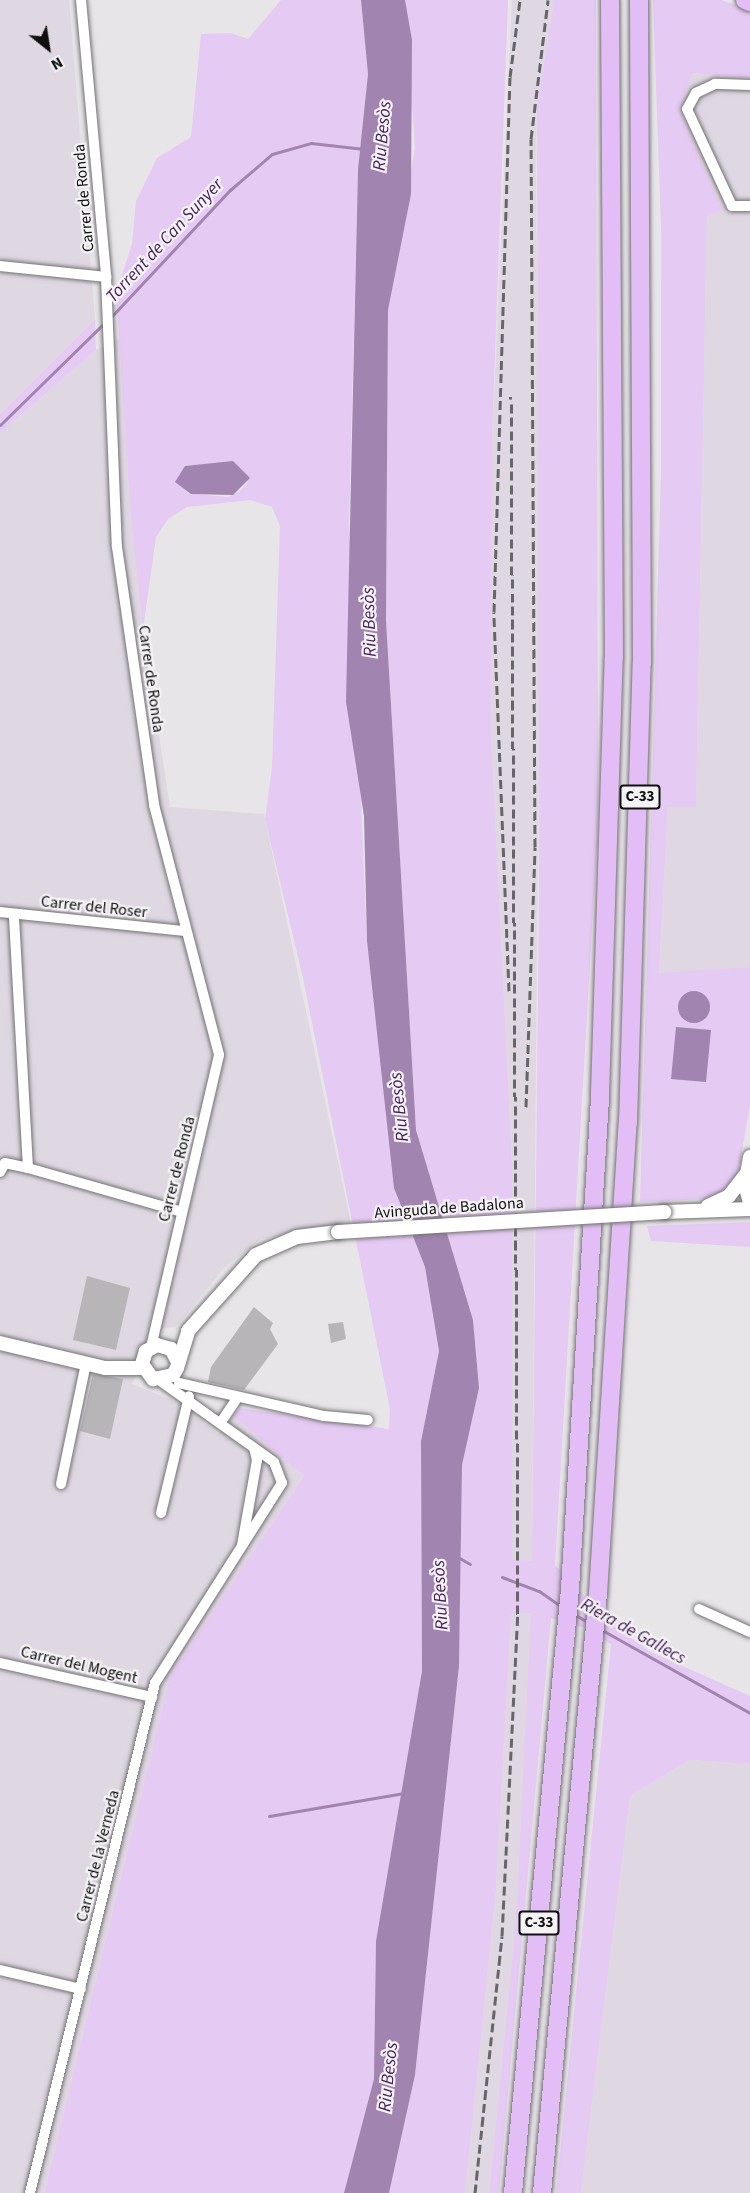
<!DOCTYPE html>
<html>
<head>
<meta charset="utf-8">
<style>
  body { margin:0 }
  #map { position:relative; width:750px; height:2193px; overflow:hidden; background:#e7e5e8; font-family:"Source Sans 3",sans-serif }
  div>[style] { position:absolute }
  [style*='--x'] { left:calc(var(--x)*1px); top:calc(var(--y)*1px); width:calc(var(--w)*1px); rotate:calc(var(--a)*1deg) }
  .built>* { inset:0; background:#dfd8e2 }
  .green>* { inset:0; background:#e5caf3 }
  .water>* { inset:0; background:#a184af }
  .round { border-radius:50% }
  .stream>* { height:3px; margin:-1.5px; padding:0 1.5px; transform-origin:1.5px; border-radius:1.5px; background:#a184af }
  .building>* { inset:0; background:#b7b5b8 }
  .roads { filter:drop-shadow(0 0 2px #747275) drop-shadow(0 0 2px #747275) }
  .street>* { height:10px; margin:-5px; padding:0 5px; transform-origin:5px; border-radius:5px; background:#fff }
  .secondary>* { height:14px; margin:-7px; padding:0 7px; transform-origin:7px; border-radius:7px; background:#fff }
  .highway>* { height:18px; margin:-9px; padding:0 9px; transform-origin:9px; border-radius:9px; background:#e3bdf6 }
  .rail>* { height:3px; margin-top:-1.5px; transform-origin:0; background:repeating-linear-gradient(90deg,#666567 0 9px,transparent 0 13.5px) }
  .bridges { filter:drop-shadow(0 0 2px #747275) drop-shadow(0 0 2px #747275) }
  .secondary-bridge>* { height:14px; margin:-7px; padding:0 7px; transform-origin:7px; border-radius:7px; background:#fff }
  span { translate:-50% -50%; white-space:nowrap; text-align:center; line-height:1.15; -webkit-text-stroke:4.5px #f4f2f5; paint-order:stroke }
  .shield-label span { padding:2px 4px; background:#f4f2f5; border:2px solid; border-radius:4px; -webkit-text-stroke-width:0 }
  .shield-label { font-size:15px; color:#100f10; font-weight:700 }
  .street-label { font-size:16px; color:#100f10 }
  .water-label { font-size:18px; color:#431d54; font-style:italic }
  .north { position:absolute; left:18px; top:18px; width:60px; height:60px; -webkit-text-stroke:4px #f4f2f5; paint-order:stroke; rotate:150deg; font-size:16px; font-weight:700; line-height:24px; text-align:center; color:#100f10 }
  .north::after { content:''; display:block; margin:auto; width:21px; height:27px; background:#100f10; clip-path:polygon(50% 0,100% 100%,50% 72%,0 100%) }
</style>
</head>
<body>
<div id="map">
  <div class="built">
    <i style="clip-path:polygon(0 0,69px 0,95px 319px,0 414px)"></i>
    <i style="clip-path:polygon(512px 0,554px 0,537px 105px,536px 170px,540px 571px,532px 1562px,512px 1561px,512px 1163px,491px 733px,492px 438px)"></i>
    <i style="clip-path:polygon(691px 73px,750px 78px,750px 967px,659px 974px,668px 807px,696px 807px,707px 214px,723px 212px,678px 111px)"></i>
    <i style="clip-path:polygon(119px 339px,143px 629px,170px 807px,264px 814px,351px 1223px,261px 1239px,224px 1268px,176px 1327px,159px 1328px,132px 1384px,179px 1403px,218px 1434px,233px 1416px,304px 1476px,170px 1676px,44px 2193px,0 2193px,0 433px,96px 350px)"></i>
    <i style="clip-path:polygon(532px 1613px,516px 1919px,489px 2193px,465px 2193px,496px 1891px,511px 1614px)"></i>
    <i style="clip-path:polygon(689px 1760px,750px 1764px,750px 2193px,581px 2193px,630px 1796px)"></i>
  </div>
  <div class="green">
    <i style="clip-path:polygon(evenodd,281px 0,361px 0,368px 74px,358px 169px,349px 523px,367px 941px,397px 1197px,425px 1267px,439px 1351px,421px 1441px,422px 1671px,376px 1941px,375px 2079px,344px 2193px,44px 2193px,170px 1676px,304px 1476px,233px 1416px,240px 1408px,389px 1429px,390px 1409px,303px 978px,265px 819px,272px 767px,280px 526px,272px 507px,251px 500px,187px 507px,168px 519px,156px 537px,143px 629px,131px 517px,116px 293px,132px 244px,136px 201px,157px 158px,191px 137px,201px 34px,231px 33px,248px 39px,281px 0,225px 463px,248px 482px,240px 491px,228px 497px,191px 494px,185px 466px,225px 463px)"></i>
    <i style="clip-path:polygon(405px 0,508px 0,492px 438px,491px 733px,512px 1163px,512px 1560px,532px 1561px,539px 893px,537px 106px,554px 0,596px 0,598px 826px,555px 1565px,612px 1625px,651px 1652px,750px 1696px,750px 1764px,689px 1760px,630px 1796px,581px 2193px,556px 2193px,611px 1644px,585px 1628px,551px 1618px,499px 2193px,489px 2193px,516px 1919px,531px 1613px,511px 1614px,496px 1891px,465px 2193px,389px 2193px,415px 2075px,459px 1666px,462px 1465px,479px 1388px,473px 1320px,416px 1130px,386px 620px,388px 310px,415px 147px)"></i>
    <i style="clip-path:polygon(653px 0,721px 0,750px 10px,750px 78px,692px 73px,679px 111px,723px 212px,707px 215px,696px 807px,668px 807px,659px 973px,750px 967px,750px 1105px,738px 1174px,730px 1186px,709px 1199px,640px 1202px,661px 473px,661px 227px)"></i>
    <i style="clip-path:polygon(95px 319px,96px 350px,0 433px,0 414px)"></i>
    <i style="clip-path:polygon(750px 1222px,750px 1247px,651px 1241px,647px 1226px)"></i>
  </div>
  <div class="water">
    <i style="clip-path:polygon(361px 0,405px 0,412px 40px,411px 194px,388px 310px,386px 620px,416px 1130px,473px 1320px,479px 1388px,462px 1465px,459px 1666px,415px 2075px,389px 2193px,344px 2193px,374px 2079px,376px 1941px,422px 1671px,421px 1441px,439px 1351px,425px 1267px,394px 1188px,367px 941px,364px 816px,346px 702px,358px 169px,368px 74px)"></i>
    <i style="clip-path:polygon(233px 461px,250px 478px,233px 495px,191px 494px,175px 482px,185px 466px)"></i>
    <i class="round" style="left:678px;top:991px;width:32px;height:32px"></i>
    <i style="clip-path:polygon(676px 1027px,711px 1030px,706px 1082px,671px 1079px)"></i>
  </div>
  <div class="stream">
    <i style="--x:111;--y:317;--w:174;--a:-46.9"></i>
    <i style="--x:230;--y:190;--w:55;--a:-40.6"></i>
    <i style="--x:272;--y:154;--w:41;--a:-15.8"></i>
    <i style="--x:311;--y:143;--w:53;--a:6.5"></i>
    <i style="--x:0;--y:425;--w:146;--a:-44.4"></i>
    <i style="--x:456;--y:1556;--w:16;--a:30"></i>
    <i style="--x:502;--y:1577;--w:40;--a:21"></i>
    <i style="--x:539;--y:1591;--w:29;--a:35"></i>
    <i style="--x:574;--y:1614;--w:17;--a:31"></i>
    <i style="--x:602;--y:1630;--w:170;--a:29.3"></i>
    <i style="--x:269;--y:1816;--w:137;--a:-9.7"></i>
  </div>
  <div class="building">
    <i style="clip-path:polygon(87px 1276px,130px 1288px,116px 1350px,73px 1340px)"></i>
    <i style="clip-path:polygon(254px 1307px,273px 1323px,270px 1329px,278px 1344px,244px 1390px,208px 1382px,211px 1367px)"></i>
    <i style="clip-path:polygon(343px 1322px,346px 1339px,331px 1343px,328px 1324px)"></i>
    <i style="clip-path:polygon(93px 1374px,123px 1379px,110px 1439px,80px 1431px)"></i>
  </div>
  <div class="roads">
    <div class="street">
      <i style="--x:81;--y:0;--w:278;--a:84.8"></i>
      <i style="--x:106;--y:277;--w:270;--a:87.7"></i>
      <i style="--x:117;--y:547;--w:261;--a:81.8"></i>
      <i style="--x:154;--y:805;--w:258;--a:75.4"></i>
      <i style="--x:219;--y:1055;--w:300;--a:103.1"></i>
      <i style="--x:750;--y:85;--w:35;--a:-178"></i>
      <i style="--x:715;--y:84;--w:21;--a:155"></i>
      <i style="--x:696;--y:93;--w:18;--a:119"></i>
      <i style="--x:687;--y:109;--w:107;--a:65.1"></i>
      <i style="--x:732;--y:206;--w:18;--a:0"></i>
      <i style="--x:0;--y:266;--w:107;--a:5.9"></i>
      <i style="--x:0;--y:912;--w:186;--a:5.9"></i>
      <i style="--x:28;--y:1168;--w:160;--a:15.9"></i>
      <i style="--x:0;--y:1172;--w:10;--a:-61"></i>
      <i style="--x:5;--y:1163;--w:24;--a:12"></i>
      <i style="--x:28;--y:1168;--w:254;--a:-93.2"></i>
      <i style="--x:179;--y:1383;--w:149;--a:12.8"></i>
      <i style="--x:324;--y:1416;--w:44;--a:5.2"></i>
      <i style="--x:221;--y:1422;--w:29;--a:-56"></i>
      <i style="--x:61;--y:1484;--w:124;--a:-78.3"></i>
      <i style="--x:161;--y:1513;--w:120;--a:-76.5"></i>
      <i style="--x:242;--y:1545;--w:86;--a:-80"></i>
      <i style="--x:257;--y:1460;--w:12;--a:-104"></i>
      <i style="--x:699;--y:1609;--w:56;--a:24.3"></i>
      <i style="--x:0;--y:1663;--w:156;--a:12.6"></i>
      <i style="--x:0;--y:1970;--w:83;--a:13.2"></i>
      <i style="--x:30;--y:2193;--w:525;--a:-76.23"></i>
      <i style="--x:155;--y:1683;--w:237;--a:-57.6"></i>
      <i style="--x:282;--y:1483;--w:22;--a:-111"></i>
      <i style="--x:274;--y:1462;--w:141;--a:-144.5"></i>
    </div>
    <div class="secondary">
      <i style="--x:750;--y:1157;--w:28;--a:100"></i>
      <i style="--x:745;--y:1185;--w:18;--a:74"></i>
      <i style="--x:708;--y:1206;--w:23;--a:-25"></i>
      <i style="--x:729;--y:1196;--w:28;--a:-52"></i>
      <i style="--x:664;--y:1212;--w:86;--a:-2"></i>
      <i style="--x:0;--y:1343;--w:108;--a:13.4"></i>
      <i style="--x:105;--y:1368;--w:38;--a:0"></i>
      <i style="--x:178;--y:1362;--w:15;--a:-118"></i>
      <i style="--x:171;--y:1349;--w:15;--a:-164"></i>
      <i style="--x:157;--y:1345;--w:13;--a:151"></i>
      <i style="--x:146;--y:1351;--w:14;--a:107"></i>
      <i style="--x:142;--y:1364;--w:19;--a:54"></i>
      <i style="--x:153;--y:1379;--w:20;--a:-11"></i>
      <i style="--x:173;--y:1375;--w:8;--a:-60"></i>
      <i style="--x:177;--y:1368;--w:39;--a:-73"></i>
      <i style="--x:188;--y:1331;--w:102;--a:-48.2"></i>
      <i style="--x:256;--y:1255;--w:45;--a:-23.7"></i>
      <i style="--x:297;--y:1237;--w:41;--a:-7"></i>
    </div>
    <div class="highway">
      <i style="--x:745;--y:0;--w:5;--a:22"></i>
      <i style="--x:513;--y:2193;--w:607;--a:-84.61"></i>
      <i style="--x:570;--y:1589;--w:496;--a:-86.5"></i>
      <i style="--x:600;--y:1094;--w:436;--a:-88.2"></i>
      <i style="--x:614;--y:658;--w:658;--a:-90.35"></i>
      <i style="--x:542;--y:2193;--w:602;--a:-84.66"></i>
      <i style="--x:598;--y:1594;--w:472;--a:-86.4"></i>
      <i style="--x:628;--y:1123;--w:460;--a:-88.3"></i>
      <i style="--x:642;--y:663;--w:663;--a:-90.26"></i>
    </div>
  </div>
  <div class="rail">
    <i style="--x:509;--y:991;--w:379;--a:-92.3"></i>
    <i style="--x:494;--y:612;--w:535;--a:-88.29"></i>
    <i style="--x:510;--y:77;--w:78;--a:-82.6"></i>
    <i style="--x:526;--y:1107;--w:260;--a:-88"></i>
    <i style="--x:535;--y:847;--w:708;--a:-90.32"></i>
    <i style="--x:531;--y:139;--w:140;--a:-83"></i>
    <i style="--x:475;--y:2193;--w:258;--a:-84"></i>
    <i style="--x:502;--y:1936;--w:322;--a:-87.2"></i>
    <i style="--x:518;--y:1614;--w:1218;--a:-90.33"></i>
  </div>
  <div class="bridges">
    <div class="secondary-bridge">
      <i style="--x:338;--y:1232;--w:327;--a:-3.5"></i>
    </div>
  </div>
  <div class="shield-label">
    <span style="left:640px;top:797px">C-33</span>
    <span style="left:539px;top:1923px">C-33</span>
  </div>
  <div class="street-label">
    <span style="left:84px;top:198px;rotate:-95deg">Carrer de Ronda</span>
    <span style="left:151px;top:679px;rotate:82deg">Carrer de Ronda</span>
    <span style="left:94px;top:907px;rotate:6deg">Carrer del Roser</span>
    <span style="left:177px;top:1169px;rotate:-76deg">Carrer de Ronda</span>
    <span style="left:449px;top:1208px;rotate:-4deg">Avinguda de Badalona</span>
    <span style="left:79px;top:1665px;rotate:13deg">Carrer del Mogent</span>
    <span style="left:98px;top:1856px;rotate:-76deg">Carrer de la Verneda</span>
  </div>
  <div class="water-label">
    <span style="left:383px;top:136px;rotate:-85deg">Riu Besòs</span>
    <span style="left:165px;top:241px;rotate:-47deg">Torrent de Can Sunyer</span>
    <span style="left:370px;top:622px;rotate:-92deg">Riu Besòs</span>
    <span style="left:400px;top:1107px;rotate:-96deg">Riu Besòs</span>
    <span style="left:441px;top:1595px;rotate:-93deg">Riu Besòs</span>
    <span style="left:633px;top:1632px;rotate:29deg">Riera de Gallecs</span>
    <span style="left:389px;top:2077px;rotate:-84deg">Riu Besòs</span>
  </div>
  <div class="north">N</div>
</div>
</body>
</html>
